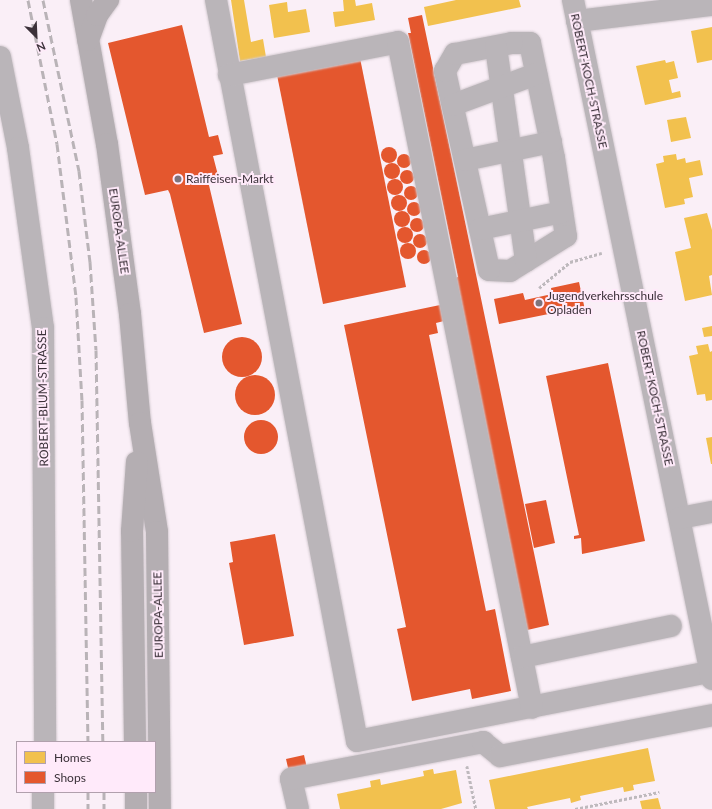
<!DOCTYPE html>
<html>
<head>
<meta charset="utf-8">
<style>
  body { margin:0 }
  #map { position:relative; width:712px; height:809px; overflow:hidden; background:#faeff7; font-family:Lato,sans-serif }
  div>[style] { position:absolute }
  [style*='--x'] { left:calc(var(--x)*1px); top:calc(var(--y)*1px); width:calc(var(--w)*1px); rotate:calc(var(--a)*1deg) }
  .homes>* { inset:0; background:#f2c14e }
  .shops>* { inset:0; background:#e4572e }
  .round { border-radius:50% }
  .path>* { height:2.5px; margin-top:-1.25px; transform-origin:0; background:repeating-linear-gradient(90deg,#beb9bd 0 3px,transparent 0 5px) }
  .roads { filter:drop-shadow(0 0 1px #d3cad0) drop-shadow(0 0 1px #d3cad0) }
  .minor>* { height:22px; margin:-11px; padding:0 11px; transform-origin:11px; border-radius:11px; background:#bab5b9 }
  .major>* { height:22px; margin:-11px; padding:0 11px; transform-origin:11px; border-radius:11px; background:#b4aeb2 }
  .rail>* { height:3px; margin-top:-1.5px; transform-origin:0; background:repeating-linear-gradient(90deg,#b9b3b7 0 8px,transparent 0 12px) }
  .dots>* { width:11px; height:11px; translate:-50% -50%; box-sizing:border-box; border:2px solid #ffeafa; border-radius:50% }
  span { translate:-50% -50%; white-space:nowrap; text-align:center; line-height:1.15; -webkit-text-stroke:4px #ffeafa; paint-order:stroke }
  .street-label { font-size:12px; color:#3b3139 }
  .poi-label { font-size:12px; color:#3b3139 }
  .left { translate:0 -50%; text-align:left }
  .legend { position:absolute; left:16px; top:741px; width:140px; height:52px; box-sizing:border-box; background:#ffeafa; border:1px solid #b1a0ad; margin:0; padding:5px 7px; list-style:none; font-size:12px; color:#3b3139 }
  .legend li { display:flex; align-items:center; gap:8px; height:20px }
  .legend b { width:20px; border:1px solid #b1a0ad }
  .north { position:absolute; left:16px; top:16px; width:40px; height:40px; -webkit-text-stroke:3px #ffeafa; paint-order:stroke; rotate:156deg; font-size:11px; font-weight:700; line-height:16px; text-align:center; color:#3b3139 }
  .north::after { content:''; display:block; margin:auto; width:14px; height:18px; background:#3b3139; clip-path:polygon(50% 0,100% 100%,50% 72%,0 100%) }
</style>
</head>
<body>
<div id="map">
  <div class="homes">
    <i style="clip-path:polygon(231px 0,244px 0,251px 42px,263px 39px,266px 57px,240px 61px)"></i>
    <i style="clip-path:polygon(343px 0,355px 0,356px 6px,372px 3px,375px 20px,335px 27px,333px 12px,344px 11px)"></i>
    <i style="clip-path:polygon(456px 0,519px 0,521px 7px,428px 26px,424px 7px)"></i>
    <i style="clip-path:polygon(287px 2px,288px 12px,306px 9px,310px 32px,274px 38px,269px 5px)"></i>
    <i style="clip-path:polygon(712px 27px,712px 60px,697px 63px,691px 31px)"></i>
    <i style="clip-path:polygon(665px 60px,666px 63px,674px 61px,678px 78px,669px 80px,672px 93px,680px 91px,681px 97px,645px 105px,636px 66px)"></i>
    <i style="clip-path:polygon(686px 117px,691px 138px,671px 142px,667px 120px)"></i>
    <i style="clip-path:polygon(676px 154px,677px 160px,685px 158px,686px 163px,700px 160px,703px 175px,689px 178px,693px 197px,684px 199px,685px 204px,665px 208px,656px 164px,664px 162px,663px 156px)"></i>
    <i style="clip-path:polygon(707px 213px,712px 230px,712px 275px,709px 276px,712px 295px,685px 301px,675px 252px,691px 248px,684px 218px)"></i>
    <i style="clip-path:polygon(712px 326px,712px 336px,704px 337px,702px 328px)"></i>
    <i style="clip-path:polygon(708px 344px,710px 352px,712px 351px,712px 400px,706px 401px,705px 394px,697px 395px,689px 356px,698px 354px,696px 346px)"></i>
    <i style="clip-path:polygon(712px 437px,712px 464px,711px 464px,706px 438px)"></i>
    <i style="clip-path:polygon(648px 748px,655px 781px,633px 785px,634px 790px,624px 792px,623px 787px,580px 796px,581px 800px,571px 803px,570px 798px,527px 807px,528px 809px,495px 809px,489px 780px)"></i>
    <i style="clip-path:polygon(433px 769px,434px 774px,456px 770px,462px 803px,441px 809px,340px 809px,337px 794px,371px 787px,370px 781px,380px 779px,381px 785px,424px 776px,423px 771px)"></i>
    <i style="clip-path:polygon(658px 798px,661px 809px,642px 809px,640px 801px)"></i>
  </div>
  <div class="shops">
    <i style="clip-path:polygon(422px 15px,549px 625px,523px 631px,452px 279px,458px 277px,408px 33px,411px 33px,408px 18px)"></i>
    <i style="clip-path:polygon(182px 25px,209px 137px,218px 135px,223px 154px,213px 156px,219px 179px,208px 181px,242px 324px,204px 333px,170px 194px,168px 190px,145px 195px,108px 43px)"></i>
    <i style="clip-path:polygon(360px 58px,406px 287px,323px 304px,277px 75px)"></i>
    <i class="round" style="left:381px;top:147px;width:16px;height:16px"></i>
    <i class="round" style="left:397px;top:154px;width:14px;height:14px"></i>
    <i class="round" style="left:384px;top:163px;width:16px;height:16px"></i>
    <i class="round" style="left:400px;top:170px;width:14px;height:14px"></i>
    <i class="round" style="left:387px;top:179px;width:16px;height:16px"></i>
    <i class="round" style="left:404px;top:186px;width:14px;height:14px"></i>
    <i class="round" style="left:391px;top:195px;width:16px;height:16px"></i>
    <i class="round" style="left:407px;top:202px;width:14px;height:14px"></i>
    <i class="round" style="left:394px;top:211px;width:16px;height:16px"></i>
    <i class="round" style="left:410px;top:218px;width:14px;height:14px"></i>
    <i class="round" style="left:397px;top:227px;width:16px;height:16px"></i>
    <i class="round" style="left:413px;top:234px;width:14px;height:14px"></i>
    <i class="round" style="left:400px;top:243px;width:16px;height:16px"></i>
    <i class="round" style="left:417px;top:250px;width:14px;height:14px"></i>
    <i style="clip-path:polygon(579px 282px,585px 310px,583px 307px,499px 324px,494px 299px,523px 293px,525px 300px,552px 294px,551px 288px)"></i>
    <i style="clip-path:polygon(440px 305px,444px 321px,436px 323px,438px 333px,429px 335px,486px 611px,495px 609px,511px 691px,472px 699px,470px 689px,412px 701px,397px 629px,406px 627px,344px 325px)"></i>
    <i class="round" style="left:222px;top:337px;width:40px;height:40px"></i>
    <i style="clip-path:polygon(608px 363px,645px 541px,582px 554px,581px 538px,574px 539px,574px 536px,579px 535px,546px 376px)"></i>
    <i class="round" style="left:235px;top:375px;width:40px;height:40px"></i>
    <i class="round" style="left:244px;top:420px;width:34px;height:34px"></i>
    <i style="clip-path:polygon(546px 500px,555px 543px,534px 548px,525px 504px)"></i>
    <i style="clip-path:polygon(275px 534px,294px 636px,244px 645px,229px 563px,233px 562px,230px 542px)"></i>
    <i style="clip-path:polygon(304px 755px,307px 768px,289px 772px,286px 759px)"></i>
  </div>
  <div class="path">
    <i style="--x:539;--y:288;--w:40;--a:-40"></i>
    <i style="--x:570;--y:262;--w:33;--a:-16"></i>
    <i style="--x:467;--y:766;--w:44;--a:78.2"></i>
    <i style="--x:575;--y:809;--w:86;--a:-11.4"></i>
  </div>
  <div class="roads">
    <div class="minor">
      <i style="--x:216;--y:0;--w:754;--a:79.23"></i>
      <i style="--x:357;--y:741;--w:360;--a:-11.1"></i>
      <i style="--x:573;--y:0;--w:693;--a:78.43"></i>
      <i style="--x:577;--y:21;--w:136;--a:-6.8"></i>
      <i style="--x:512;--y:43;--w:18;--a:0"></i>
      <i style="--x:530;--y:43;--w:117;--a:78.2"></i>
      <i style="--x:554;--y:158;--w:79;--a:81.3"></i>
      <i style="--x:566;--y:236;--w:66;--a:148"></i>
      <i style="--x:510;--y:271;--w:21;--a:-177"></i>
      <i style="--x:489;--y:270;--w:204;--a:-102.5"></i>
      <i style="--x:445;--y:71;--w:20;--a:-60"></i>
      <i style="--x:455;--y:54;--w:58;--a:-10.9"></i>
      <i style="--x:496;--y:47;--w:216;--a:82"></i>
      <i style="--x:0;--y:57;--w:93;--a:78.8"></i>
      <i style="--x:18;--y:148;--w:182;--a:82.1"></i>
      <i style="--x:43;--y:328;--w:414;--a:89.7"></i>
      <i style="--x:229;--y:75;--w:172;--a:-11"></i>
      <i style="--x:398;--y:42;--w:679;--a:78.62"></i>
      <i style="--x:453;--y:105;--w:89;--a:-20.5"></i>
      <i style="--x:465;--y:160;--w:88;--a:-11.8"></i>
      <i style="--x:480;--y:229;--w:84;--a:-11.7"></i>
      <i style="--x:680;--y:518;--w:33;--a:-11"></i>
      <i style="--x:522;--y:657;--w:152;--a:-11.8"></i>
      <i style="--x:43;--y:809;--w:17;--a:-90"></i>
      <i style="--x:298;--y:809;--w:31;--a:-103"></i>
      <i style="--x:291;--y:779;--w:196;--a:-10.9"></i>
      <i style="--x:483;--y:742;--w:22;--a:39"></i>
      <i style="--x:500;--y:756;--w:216;--a:-10.9"></i>
    </div>
    <div class="major">
      <i style="--x:81;--y:0;--w:146;--a:79.8"></i>
      <i style="--x:107;--y:144;--w:172;--a:82.3"></i>
      <i style="--x:130;--y:314;--w:109;--a:84.8"></i>
      <i style="--x:140;--y:423;--w:110;--a:81.1"></i>
      <i style="--x:157;--y:532;--w:277;--a:89.4"></i>
      <i style="--x:88;--y:40;--w:27;--a:-70"></i>
      <i style="--x:97;--y:15;--w:19;--a:-54"></i>
      <i style="--x:135;--y:742;--w:211;--a:-90.8"></i>
      <i style="--x:132;--y:531;--w:69;--a:-85.9"></i>
      <i style="--x:136;--y:792;--w:17;--a:90"></i>
    </div>
  </div>
  <div class="rail">
    <i style="--x:28;--y:0;--w:147;--a:78.6"></i>
    <i style="--x:57;--y:144;--w:154;--a:82.9"></i>
    <i style="--x:76;--y:297;--w:103;--a:86.7"></i>
    <i style="--x:82;--y:400;--w:342;--a:89"></i>
    <i style="--x:43;--y:0;--w:175;--a:78.1"></i>
    <i style="--x:79;--y:171;--w:92;--a:83.1"></i>
    <i style="--x:90;--y:262;--w:88;--a:86.1"></i>
    <i style="--x:96;--y:350;--w:392;--a:89"></i>
    <i style="--x:88;--y:792;--w:17;--a:90"></i>
    <i style="--x:104;--y:792;--w:17;--a:90"></i>
  </div>
  <div class="dots">
    <i style="left:178px;top:179px;background:#7e747c"></i>
    <i style="left:539px;top:303px;background:#7e747c"></i>
  </div>
  <div class="street-label">
    <span style="left:589px;top:81px;rotate:78deg">ROBERT-KOCH-STRASSE</span>
    <span style="left:119px;top:231px;rotate:82deg">EUROPA-ALLEE</span>
    <span style="left:43px;top:398px;rotate:-91deg">ROBERT-BLUM-STRASSE</span>
    <span style="left:655px;top:398px;rotate:78deg">ROBERT-KOCH-STRASSE</span>
    <span style="left:158px;top:615px;rotate:-91deg">EUROPA-ALLEE</span>
  </div>
  <div class="poi-label">
    <span class="left" style="left:186px;top:179px">Raiffeisen-Markt</span>
    <span class="left" style="left:547px;top:303px">Jugendverkehrsschule<br>Opladen</span>
  </div>
  <ul class="legend">
  <li><b style="height:11px;background:#f2c14e"></b>Homes</li>
  <li><b style="height:11px;background:#e4572e"></b>Shops</li>
  </ul>
  <div class="north">N</div>
</div>
</body>
</html>
